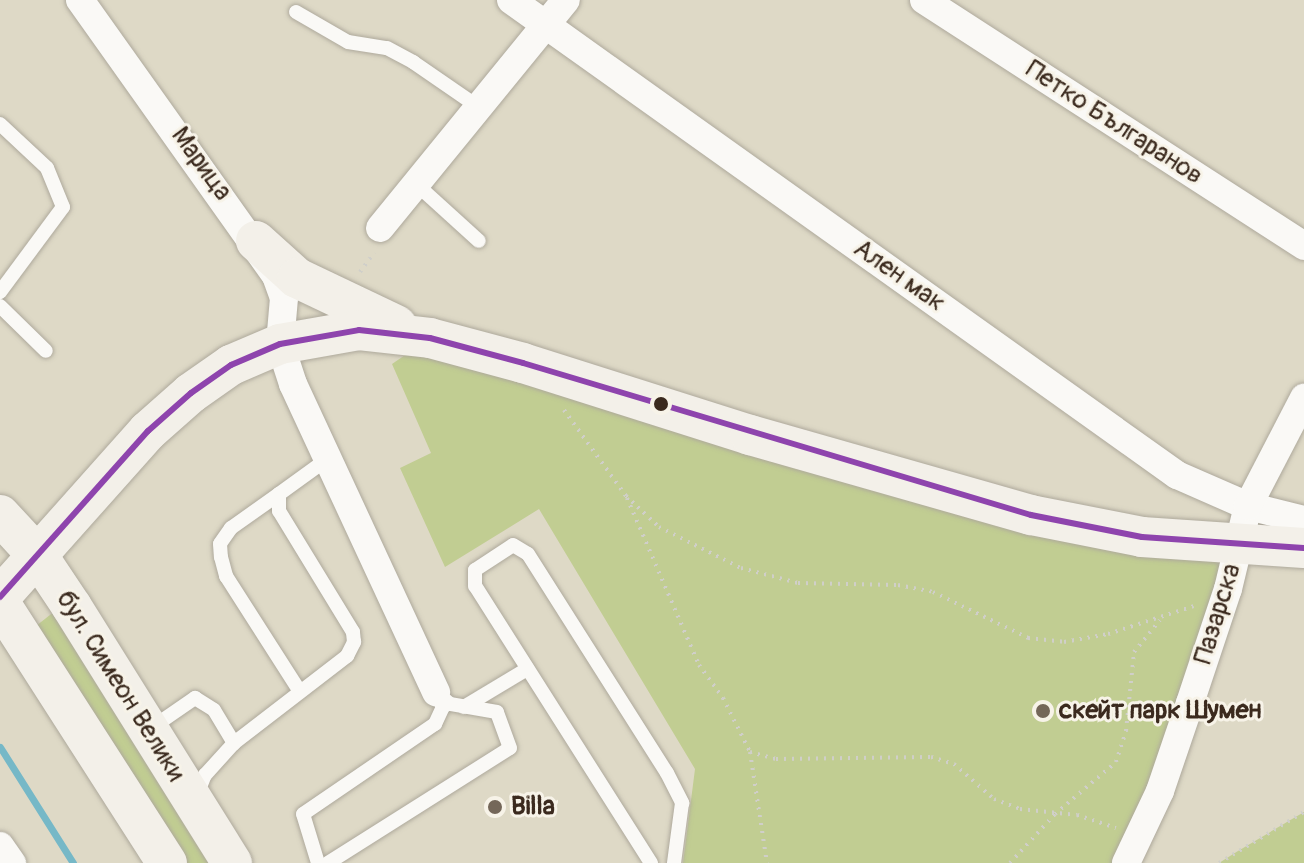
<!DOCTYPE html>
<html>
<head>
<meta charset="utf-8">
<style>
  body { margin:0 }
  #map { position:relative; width:1304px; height:863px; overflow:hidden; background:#ded9c6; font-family:Pangolin,sans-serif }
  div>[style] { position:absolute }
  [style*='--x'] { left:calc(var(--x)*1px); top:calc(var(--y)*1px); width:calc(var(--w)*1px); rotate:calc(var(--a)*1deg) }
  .green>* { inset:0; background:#c1cd92 }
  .stream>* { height:7px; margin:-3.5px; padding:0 3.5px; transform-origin:3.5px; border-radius:3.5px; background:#76b8c7 }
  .path>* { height:4px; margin-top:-2px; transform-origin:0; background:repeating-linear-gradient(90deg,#d0cfc9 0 2px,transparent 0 8px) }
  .roads { filter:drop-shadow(0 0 2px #aea99c) drop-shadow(0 0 2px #aea99c) }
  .lane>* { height:14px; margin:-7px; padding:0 7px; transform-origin:7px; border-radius:7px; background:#faf9f6 }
  .street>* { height:28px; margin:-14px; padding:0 14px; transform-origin:14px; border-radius:14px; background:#faf9f6 }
  .secondary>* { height:40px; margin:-20px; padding:0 20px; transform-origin:20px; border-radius:20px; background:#f3f0e9 }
  .bus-1>* { height:6px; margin:-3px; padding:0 3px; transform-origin:3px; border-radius:3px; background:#8e44ad }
  .dots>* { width:22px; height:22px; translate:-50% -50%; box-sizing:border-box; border:4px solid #f7f3e8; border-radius:50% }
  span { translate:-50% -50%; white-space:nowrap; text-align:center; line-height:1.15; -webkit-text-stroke:6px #f7f3e8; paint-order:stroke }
  .street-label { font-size:26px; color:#3b2a1e }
  .poi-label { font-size:26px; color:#3b2a1e; font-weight:700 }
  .left { translate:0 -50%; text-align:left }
</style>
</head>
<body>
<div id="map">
  <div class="green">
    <i style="clip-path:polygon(430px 338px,750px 435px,1240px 544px,1126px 863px,683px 863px,695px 769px,539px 509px,445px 567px,400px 468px,431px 453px,392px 364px)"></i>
    <i style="clip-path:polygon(60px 607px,219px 863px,176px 863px,31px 630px)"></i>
    <i style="clip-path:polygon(1304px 812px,1304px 863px,1219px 863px,1238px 851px)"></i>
  </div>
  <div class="stream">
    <i style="--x:0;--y:747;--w:137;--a:57.8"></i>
  </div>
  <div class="path">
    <i style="--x:360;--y:272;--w:24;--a:-54"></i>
    <i style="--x:564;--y:410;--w:106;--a:54.2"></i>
    <i style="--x:626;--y:496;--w:45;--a:43.2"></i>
    <i style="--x:659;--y:527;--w:92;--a:26.6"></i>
    <i style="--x:741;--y:568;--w:59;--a:14.7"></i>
    <i style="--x:798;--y:583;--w:100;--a:1.1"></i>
    <i style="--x:898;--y:585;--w:36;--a:11"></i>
    <i style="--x:933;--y:592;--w:106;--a:25.8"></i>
    <i style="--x:1028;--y:638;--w:36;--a:6"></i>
    <i style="--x:1064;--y:642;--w:45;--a:-10.3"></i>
    <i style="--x:1108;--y:634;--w:90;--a:-18"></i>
    <i style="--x:627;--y:498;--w:182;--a:66.7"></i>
    <i style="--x:699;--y:665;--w:41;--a:54"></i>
    <i style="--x:723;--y:698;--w:60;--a:63.4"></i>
    <i style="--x:750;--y:752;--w:112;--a:81.3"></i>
    <i style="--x:750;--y:752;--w:27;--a:15"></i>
    <i style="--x:776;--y:759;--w:155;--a:-0.7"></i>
    <i style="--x:931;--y:757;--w:24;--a:17"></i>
    <i style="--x:954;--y:764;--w:53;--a:41.2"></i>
    <i style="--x:994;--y:799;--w:28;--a:21"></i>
    <i style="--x:1020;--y:809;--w:57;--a:6"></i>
    <i style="--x:1077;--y:815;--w:41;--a:18.4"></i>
    <i style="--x:1010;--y:863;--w:67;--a:-47.4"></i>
    <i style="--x:1055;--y:814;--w:80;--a:-40.4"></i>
    <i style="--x:1116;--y:762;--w:33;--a:-72"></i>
    <i style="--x:1126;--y:731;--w:79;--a:-84.2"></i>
    <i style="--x:1134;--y:652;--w:41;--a:-50.9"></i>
    <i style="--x:1219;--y:863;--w:99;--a:-31"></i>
  </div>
  <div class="roads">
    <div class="lane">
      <i style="--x:296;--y:12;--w:60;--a:30"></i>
      <i style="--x:348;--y:42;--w:39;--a:9"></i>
      <i style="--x:387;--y:48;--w:30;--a:28"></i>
      <i style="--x:413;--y:62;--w:78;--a:34.5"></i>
      <i style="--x:0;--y:124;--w:64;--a:43.1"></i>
      <i style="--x:47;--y:168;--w:42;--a:67.7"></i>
      <i style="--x:63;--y:207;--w:106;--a:126.5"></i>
      <i style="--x:415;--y:183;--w:86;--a:42.2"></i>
      <i style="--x:0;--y:306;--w:64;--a:44.4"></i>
      <i style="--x:279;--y:494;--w:59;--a:144.7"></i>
      <i style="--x:231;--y:528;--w:19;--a:125"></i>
      <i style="--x:220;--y:544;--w:13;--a:86"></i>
      <i style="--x:221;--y:557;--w:20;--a:75"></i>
      <i style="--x:226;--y:576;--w:135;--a:57.4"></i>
      <i style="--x:464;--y:707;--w:74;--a:-31.1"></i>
      <i style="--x:150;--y:729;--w:55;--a:-34.6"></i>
      <i style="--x:195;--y:698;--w:22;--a:32"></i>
      <i style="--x:214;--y:710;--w:39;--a:59"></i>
      <i style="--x:196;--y:797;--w:24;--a:-68"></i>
      <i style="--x:205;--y:775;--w:43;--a:-47.8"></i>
      <i style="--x:234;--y:743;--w:143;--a:-37.6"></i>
      <i style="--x:347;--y:656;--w:16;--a:-63"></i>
      <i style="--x:354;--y:642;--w:10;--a:-96"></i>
      <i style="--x:353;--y:632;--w:142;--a:-121.4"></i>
      <i style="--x:279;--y:511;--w:17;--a:-90"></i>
      <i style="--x:279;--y:494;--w:58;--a:-35.9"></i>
      <i style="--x:318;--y:863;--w:51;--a:-107"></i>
      <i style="--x:303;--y:814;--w:160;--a:-34.3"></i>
      <i style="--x:435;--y:724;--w:19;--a:-65"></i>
      <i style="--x:443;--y:707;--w:16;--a:-117"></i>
      <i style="--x:328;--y:863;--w:215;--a:-32.3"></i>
      <i style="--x:510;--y:748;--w:38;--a:-110"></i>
      <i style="--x:497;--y:712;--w:48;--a:-170.3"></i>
      <i style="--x:450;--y:704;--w:18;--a:-139"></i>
      <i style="--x:651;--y:863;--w:328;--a:-122.4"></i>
      <i style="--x:475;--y:586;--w:16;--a:-90"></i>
      <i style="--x:475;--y:570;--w:45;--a:-33.3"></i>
      <i style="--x:513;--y:545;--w:17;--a:31"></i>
      <i style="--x:528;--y:554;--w:259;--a:57.6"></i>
      <i style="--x:667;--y:773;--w:34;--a:63"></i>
      <i style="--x:682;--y:803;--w:61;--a:97.6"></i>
    </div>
    <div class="street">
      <i style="--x:80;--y:0;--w:339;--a:54.6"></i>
      <i style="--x:276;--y:276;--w:23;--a:70"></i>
      <i style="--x:284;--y:298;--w:46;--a:95"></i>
      <i style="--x:280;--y:344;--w:42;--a:72"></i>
      <i style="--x:293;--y:384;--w:340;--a:65.1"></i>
      <i style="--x:511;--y:0;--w:818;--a:35.5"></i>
      <i style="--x:1177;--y:475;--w:77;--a:23.6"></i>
      <i style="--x:1248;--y:506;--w:58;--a:14"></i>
      <i style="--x:924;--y:0;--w:453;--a:32.9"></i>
      <i style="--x:380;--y:228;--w:294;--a:-50.8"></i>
      <i style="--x:0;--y:846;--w:21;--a:55"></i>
      <i style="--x:1126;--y:863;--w:80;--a:-64.7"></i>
      <i style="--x:1160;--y:791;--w:93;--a:-71.2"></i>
      <i style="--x:1190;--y:703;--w:120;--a:-71.6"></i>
      <i style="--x:1228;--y:589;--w:85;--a:-76.5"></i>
      <i style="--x:1248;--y:506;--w:122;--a:-62.6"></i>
    </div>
    <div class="secondary">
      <i style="--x:256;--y:241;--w:55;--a:42.1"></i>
      <i style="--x:297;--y:278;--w:110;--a:25.4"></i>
      <i style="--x:0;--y:515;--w:56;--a:47.2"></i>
      <i style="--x:38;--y:556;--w:61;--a:56.3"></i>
      <i style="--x:72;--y:607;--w:302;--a:58"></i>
      <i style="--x:0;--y:597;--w:222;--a:-48.3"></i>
      <i style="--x:148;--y:431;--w:57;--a:-41.5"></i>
      <i style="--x:191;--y:393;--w:49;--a:-35"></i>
      <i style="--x:231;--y:365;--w:53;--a:-23.2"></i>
      <i style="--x:280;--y:344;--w:80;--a:-10"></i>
      <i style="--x:359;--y:330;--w:71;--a:6.4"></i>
      <i style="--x:430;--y:338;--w:96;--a:15"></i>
      <i style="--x:523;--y:363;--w:238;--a:17.6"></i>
      <i style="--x:750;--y:435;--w:292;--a:15.9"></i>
      <i style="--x:1031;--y:515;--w:113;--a:11.2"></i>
      <i style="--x:1142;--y:537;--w:162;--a:3.9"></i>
      <i style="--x:0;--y:603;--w:309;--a:57.3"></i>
    </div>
  </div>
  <div class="bus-1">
    <i style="--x:0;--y:597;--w:222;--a:-48.3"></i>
    <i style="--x:148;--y:431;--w:57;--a:-41.5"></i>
    <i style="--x:191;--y:393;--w:49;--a:-35"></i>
    <i style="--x:231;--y:365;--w:53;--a:-23.2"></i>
    <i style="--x:280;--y:344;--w:80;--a:-10"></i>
    <i style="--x:359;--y:330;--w:71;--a:6.4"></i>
    <i style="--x:430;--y:338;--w:96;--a:15"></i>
    <i style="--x:523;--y:363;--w:530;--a:16.66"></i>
    <i style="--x:1031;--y:515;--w:113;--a:11.2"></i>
    <i style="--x:1142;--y:537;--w:162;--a:3.9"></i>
  </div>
  <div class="dots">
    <i style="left:661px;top:404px;background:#3b2a1e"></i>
    <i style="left:1043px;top:711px;background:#746759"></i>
    <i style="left:495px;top:807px;background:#746759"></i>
  </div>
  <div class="street-label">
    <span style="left:1114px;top:123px;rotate:33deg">Петко Българанов</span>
    <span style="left:201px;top:164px;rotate:54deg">Марица</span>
    <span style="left:899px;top:276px;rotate:35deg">Ален мак</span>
    <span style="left:1218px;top:614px;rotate:-73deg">Пазарска</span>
    <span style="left:120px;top:686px;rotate:58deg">бул. Симеон Велики</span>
  </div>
  <div class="poi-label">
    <span class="left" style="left:1059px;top:711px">скейт парк Шумен</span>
    <span class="left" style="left:511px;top:807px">Billa</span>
  </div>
</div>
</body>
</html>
